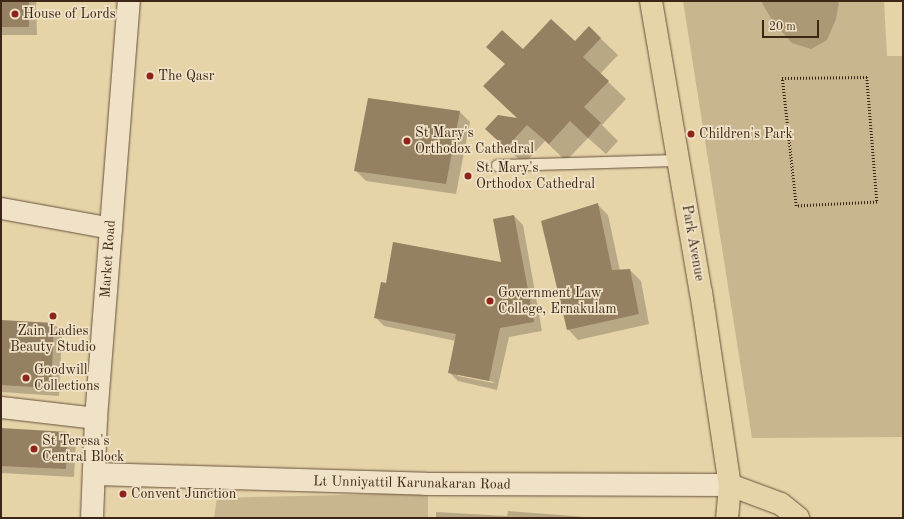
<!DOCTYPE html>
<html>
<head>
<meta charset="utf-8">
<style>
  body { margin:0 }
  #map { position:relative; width:904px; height:519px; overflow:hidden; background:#e6d3a8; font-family:"Old Standard TT",serif }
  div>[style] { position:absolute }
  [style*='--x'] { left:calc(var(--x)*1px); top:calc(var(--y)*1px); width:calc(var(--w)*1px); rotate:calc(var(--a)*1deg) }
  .green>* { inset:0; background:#c9b68f }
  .water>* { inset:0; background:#ad9876 }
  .shadow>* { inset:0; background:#0003 }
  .building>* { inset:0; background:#958062 }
  .path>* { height:2.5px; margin-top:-1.25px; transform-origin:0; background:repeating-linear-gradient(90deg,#3d2616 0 1px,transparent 0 3px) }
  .roads { filter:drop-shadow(0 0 1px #67513a) drop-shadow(0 0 1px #67513a) }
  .lane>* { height:11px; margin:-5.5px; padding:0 5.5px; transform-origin:5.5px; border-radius:5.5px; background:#efe2c6 }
  .street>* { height:21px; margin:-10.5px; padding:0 10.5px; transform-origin:10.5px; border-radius:10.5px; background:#efe2c6 }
  .secondary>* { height:22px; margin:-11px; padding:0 11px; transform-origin:11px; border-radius:11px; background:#efe2c6 }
  .primary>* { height:22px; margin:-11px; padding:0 11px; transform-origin:11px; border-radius:11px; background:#e6d3a8 }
  .dots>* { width:11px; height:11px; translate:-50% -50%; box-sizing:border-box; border:2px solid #efe2c6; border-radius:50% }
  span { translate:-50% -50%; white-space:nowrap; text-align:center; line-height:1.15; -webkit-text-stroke:3.5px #efe2c6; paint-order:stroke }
  .poi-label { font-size:14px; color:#3d2616 }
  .left { translate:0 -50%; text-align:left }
  .street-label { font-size:14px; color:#3d2616 }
  .frame { position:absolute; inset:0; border:2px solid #3d2616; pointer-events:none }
  .scale { position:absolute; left:762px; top:20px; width:57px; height:18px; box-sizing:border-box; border:2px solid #3d2616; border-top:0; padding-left:5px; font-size:12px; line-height:14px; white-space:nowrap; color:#3d2616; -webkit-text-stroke:3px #efe2c6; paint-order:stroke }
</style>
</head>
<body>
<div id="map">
  <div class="green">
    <i style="clip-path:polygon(683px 1px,884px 1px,887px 56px,903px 56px,903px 437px,752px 438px)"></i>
    <i style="clip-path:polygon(428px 493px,428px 518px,214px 518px,217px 498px)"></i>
  </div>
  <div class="water">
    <i style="clip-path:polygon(761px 1px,839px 1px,836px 19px,827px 40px,811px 49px,792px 43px,773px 22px)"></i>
  </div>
  <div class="shadow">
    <i style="clip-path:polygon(1px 1px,36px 1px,37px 35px,1px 35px)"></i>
    <i style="clip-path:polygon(600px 38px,618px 55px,600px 74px,626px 99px,602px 125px,618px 141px,606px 154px,588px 138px,566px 161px,545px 141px,524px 164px,504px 146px,519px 119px,523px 51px)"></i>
    <i style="clip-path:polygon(460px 112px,470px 122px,456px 194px,366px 181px,355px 170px)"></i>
    <i style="clip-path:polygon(598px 205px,608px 215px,620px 271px,630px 270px,641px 281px,649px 324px,578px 340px,568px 329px)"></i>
    <i style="clip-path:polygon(evenodd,514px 216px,523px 225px,542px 331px,509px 337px,497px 390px,458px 381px,449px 372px,456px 341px,384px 326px,375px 317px,387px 284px,502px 263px,514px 216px,458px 374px,494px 382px,493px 383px,458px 376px,458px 374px)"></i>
    <i style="clip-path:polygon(1px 321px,54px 324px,62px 332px,59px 396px,1px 392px)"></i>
    <i style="clip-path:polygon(1px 429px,68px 433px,76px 441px,74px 477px,1px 473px)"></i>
    <i style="clip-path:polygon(508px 511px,598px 518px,436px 518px,436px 512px,507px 516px)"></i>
  </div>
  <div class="building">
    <i style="clip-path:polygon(1px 1px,29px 1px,29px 27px,1px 27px)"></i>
    <i style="clip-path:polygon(551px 19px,575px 41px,589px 26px,601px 38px,583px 57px,609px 81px,584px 107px,601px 123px,588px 138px,570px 121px,549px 144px,527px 125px,506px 148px,485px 129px,498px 115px,517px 118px,483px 86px,505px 64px,486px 47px,502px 30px,523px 49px)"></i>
    <i style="clip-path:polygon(368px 98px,460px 111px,446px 184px,354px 171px)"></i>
    <i style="clip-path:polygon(598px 203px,612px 270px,630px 269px,639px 314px,567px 330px,541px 221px)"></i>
    <i style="clip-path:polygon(514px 215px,534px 322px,500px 328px,489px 381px,448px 373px,456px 334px,374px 318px,381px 282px,386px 283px,393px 242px,501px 262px,493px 219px)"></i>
    <i style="clip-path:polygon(1px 320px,54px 323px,51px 388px,1px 385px)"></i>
    <i style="clip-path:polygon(1px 428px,68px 432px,66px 469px,1px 466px)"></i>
  </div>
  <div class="path">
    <i style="--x:867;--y:77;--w:125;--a:85.4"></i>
    <i style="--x:877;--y:202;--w:81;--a:177.2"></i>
    <i style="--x:796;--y:206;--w:129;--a:-96.2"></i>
    <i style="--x:782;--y:78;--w:85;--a:-0.7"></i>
  </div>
  <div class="roads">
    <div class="lane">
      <i style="--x:497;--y:165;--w:182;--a:-1.6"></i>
    </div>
    <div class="street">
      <i style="--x:1;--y:208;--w:112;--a:10.3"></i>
      <i style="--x:1;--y:407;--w:96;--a:6.6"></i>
    </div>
    <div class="secondary">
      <i style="--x:95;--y:474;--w:331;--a:1.7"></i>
      <i style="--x:426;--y:484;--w:304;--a:0.2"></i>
      <i style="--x:92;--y:518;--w:100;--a:-87.7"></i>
      <i style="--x:96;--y:418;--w:418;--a:-85.5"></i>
    </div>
    <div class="primary">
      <i style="--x:651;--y:1;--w:295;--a:80.3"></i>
      <i style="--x:701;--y:292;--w:195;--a:81.5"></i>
      <i style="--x:730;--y:485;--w:33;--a:95"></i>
      <i style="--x:730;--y:485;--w:54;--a:20.4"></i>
      <i style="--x:781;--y:504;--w:22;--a:39"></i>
    </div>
  </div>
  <div class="dots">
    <i style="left:15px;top:14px;background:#8f2418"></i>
    <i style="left:150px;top:76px;background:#8f2418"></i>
    <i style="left:691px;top:134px;background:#8f2418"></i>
    <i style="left:407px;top:141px;background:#8f2418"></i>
    <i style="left:468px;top:176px;background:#8f2418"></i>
    <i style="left:490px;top:301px;background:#8f2418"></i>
    <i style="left:53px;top:316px;background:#8f2418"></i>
    <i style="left:26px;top:378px;background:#8f2418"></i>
    <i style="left:34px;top:449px;background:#8f2418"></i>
    <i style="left:123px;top:494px;background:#8f2418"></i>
  </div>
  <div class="poi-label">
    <span class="left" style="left:23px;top:14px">House of Lords</span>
    <span class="left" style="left:158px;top:76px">The Qasr</span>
    <span class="left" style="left:415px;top:141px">St Mary's<br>Orthodox Cathedral</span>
    <span class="left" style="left:699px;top:134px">Children's Park</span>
    <span class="left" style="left:476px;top:176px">St. Mary's<br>Orthodox Cathedral</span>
    <span class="left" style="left:498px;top:301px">Government Law<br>College, Ernakulam</span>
    <span style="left:53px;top:339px">Zain Ladies<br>Beauty Studio</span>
    <span class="left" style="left:34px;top:378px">Goodwill<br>Collections</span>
    <span class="left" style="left:42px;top:449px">St Teresa's<br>Central Block</span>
    <span class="left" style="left:131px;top:494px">Convent Junction</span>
  </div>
  <div class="street-label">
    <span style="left:693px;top:243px;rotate:80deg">Park Avenue</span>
    <span style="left:108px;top:259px;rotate:-86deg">Market Road</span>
    <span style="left:412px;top:483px;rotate:1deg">Lt Unniyattil Karunakaran Road</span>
  </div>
  <div class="frame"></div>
  <div class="scale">20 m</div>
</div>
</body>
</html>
